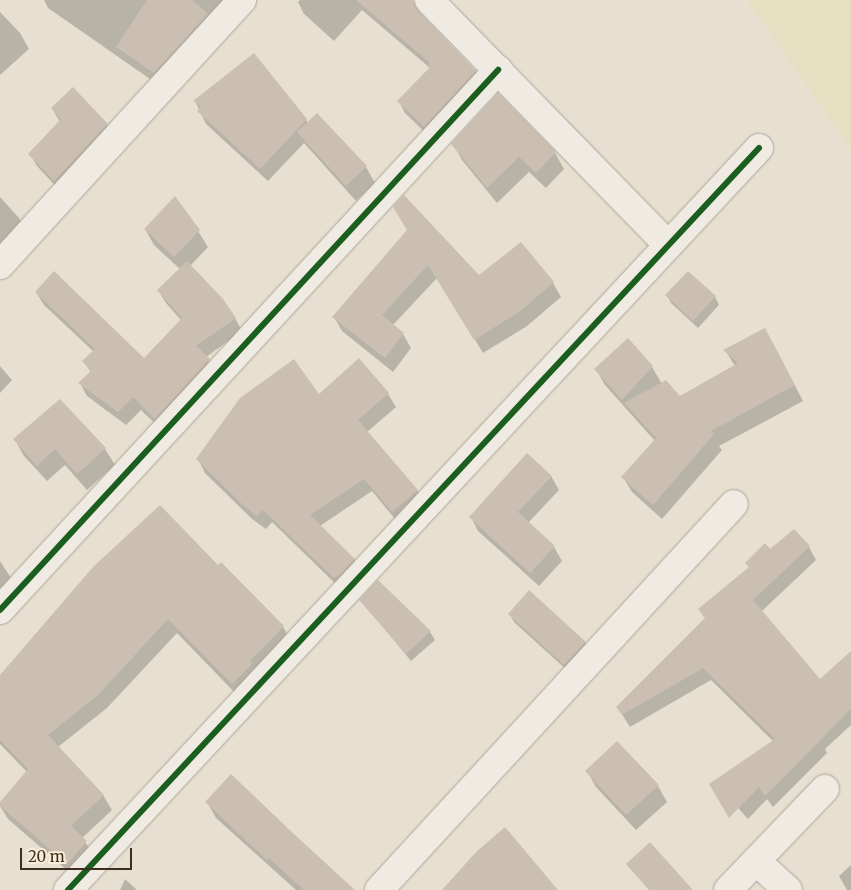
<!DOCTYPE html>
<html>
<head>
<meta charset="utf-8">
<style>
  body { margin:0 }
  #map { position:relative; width:851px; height:890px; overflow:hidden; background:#e7e0d1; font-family:Merriweather,serif }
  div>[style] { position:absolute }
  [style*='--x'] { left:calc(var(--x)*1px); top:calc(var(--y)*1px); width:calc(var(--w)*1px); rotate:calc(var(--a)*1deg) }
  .farmland>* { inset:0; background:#e6dfc2 }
  .shadow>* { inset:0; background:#0003 }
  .building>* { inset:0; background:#cbbfb2 }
  .roads { filter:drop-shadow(0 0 1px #ada599) drop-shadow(0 0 1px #ada599) }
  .minor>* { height:28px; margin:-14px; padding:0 14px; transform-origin:14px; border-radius:14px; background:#efebe3 }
  .cycleway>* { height:6px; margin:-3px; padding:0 3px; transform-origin:3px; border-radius:3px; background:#1b5e20 }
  span { translate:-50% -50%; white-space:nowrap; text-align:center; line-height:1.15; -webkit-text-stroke:5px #f7eed8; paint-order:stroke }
  .scale { position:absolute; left:20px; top:848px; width:112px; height:22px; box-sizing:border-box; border:2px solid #3d2e20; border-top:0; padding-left:6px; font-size:15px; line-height:18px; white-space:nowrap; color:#3d2e20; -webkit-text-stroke:4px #f7eed8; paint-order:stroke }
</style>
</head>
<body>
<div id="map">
  <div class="farmland">
    <i style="clip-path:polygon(747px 0,851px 0,851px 149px)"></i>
  </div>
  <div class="shadow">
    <i style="clip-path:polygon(44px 0,249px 0,163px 88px,48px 8px)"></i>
    <i style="clip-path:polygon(300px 0,412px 0,420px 13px,475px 71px,482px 83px,431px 138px,405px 113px,399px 101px,430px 68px,362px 10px,334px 41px,304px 14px,298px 2px)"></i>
    <i style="clip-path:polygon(0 12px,20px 33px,29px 49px,0 75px)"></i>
    <i style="clip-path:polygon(498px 95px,555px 153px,564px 169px,546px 188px,529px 172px,497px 203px,462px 160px,453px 144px)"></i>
    <i style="clip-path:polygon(195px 101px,306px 119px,308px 124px,366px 167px,375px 183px,356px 201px,304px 143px,268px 181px,206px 124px)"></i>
    <i style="clip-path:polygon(52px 108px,107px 125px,114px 137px,62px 193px,37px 166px,30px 154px,60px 122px)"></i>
    <i style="clip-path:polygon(0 197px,19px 218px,27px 232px,0 263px)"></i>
    <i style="clip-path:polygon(145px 229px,198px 231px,208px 247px,190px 266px,235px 318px,242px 331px,206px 357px,216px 373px,163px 431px,141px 410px,126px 425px,87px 396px,80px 383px,91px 373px,84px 361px,94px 352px,44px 305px,36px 292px,144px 359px,181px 320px,166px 303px,158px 290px,180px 269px,154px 245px)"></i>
    <i style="clip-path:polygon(408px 230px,479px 277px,553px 283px,561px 297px,527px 326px,483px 353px,437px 278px,392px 326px,403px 334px,411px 348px,393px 372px,342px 331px,334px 317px)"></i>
    <i style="clip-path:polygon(667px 295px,715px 297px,719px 305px,698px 328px,671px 303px)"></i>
    <i style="clip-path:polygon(773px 344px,803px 401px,719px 446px,722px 450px,662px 519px,632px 492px,623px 477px,655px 441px,605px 385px,596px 369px,652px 367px,662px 384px,680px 398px,735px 366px,725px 350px)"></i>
    <i style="clip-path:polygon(0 366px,12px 380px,0 393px)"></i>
    <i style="clip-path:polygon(388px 394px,396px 407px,367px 432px,417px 490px,424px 504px,400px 525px,372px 491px,320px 526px,354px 559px,362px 573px,343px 591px,272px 522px,266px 529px,252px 519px,205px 473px,198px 459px,319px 395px)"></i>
    <i style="clip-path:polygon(60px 400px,105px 449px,115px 465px,87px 490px,65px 465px,47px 481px,24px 456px,15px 440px)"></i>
    <i style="clip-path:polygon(551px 476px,559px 490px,528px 523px,554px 547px,562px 561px,539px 586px,478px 531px,471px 517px)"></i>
    <i style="clip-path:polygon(794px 530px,809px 547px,816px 560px,761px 612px,820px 681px,851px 670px,851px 725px,825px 749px,827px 753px,773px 807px,767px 799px,748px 819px,724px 792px,773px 741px,711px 680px,630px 727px,618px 708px,706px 619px,700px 609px,749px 568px,747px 563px,770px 550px)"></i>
    <i style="clip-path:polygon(0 561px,13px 581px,0 597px)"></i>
    <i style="clip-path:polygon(221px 564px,283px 627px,292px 642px,240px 698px,177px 633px,107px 708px,58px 747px,103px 795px,112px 810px,82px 838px,95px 856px,76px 878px,8px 819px,0 806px,27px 772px,0 744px,0 676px)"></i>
    <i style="clip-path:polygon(378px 582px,430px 632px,435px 640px,411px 661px,361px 600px)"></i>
    <i style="clip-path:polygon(510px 614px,585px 643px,590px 651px,569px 672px,514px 622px)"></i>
    <i style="clip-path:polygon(587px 771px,658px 786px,667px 802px,636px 830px,596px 787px)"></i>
    <i style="clip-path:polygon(207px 802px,353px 890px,296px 890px,216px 818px)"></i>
    <i style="clip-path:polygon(851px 865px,851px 890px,847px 890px,839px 876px)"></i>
    <i style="clip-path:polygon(125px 879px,137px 890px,120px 890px)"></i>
  </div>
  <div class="building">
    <i style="clip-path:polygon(147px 0,192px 0,208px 14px,154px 73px,116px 47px)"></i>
    <i style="clip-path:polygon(356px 0,412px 0,418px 11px,476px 71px,424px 127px,397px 101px,430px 67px,428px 65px,430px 63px)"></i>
    <i style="clip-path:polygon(254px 53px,307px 119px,260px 169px,197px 111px,201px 106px,193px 101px)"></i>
    <i style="clip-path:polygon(73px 87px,108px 124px,54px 181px,28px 154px,61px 119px,51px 108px)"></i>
    <i style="clip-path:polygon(498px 93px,556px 152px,536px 173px,519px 157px,487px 188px,451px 144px)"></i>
    <i style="clip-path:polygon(317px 113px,367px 166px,346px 186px,297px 132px)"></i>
    <i style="clip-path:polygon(404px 195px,479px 275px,521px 242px,554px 282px,519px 312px,474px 340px,428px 265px,382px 315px,404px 333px,385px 358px,332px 317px,407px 230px,393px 207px)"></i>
    <i style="clip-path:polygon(175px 196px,200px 230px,174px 257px,144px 229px)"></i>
    <i style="clip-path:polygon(187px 261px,223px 299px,236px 318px,196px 346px,210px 359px,155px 419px,133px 397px,118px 412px,78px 383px,91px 371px,82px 361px,95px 349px,35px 292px,54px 271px,144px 358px,182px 318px,157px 290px)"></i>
    <i style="clip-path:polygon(688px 271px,716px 296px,693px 321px,665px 295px)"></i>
    <i style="clip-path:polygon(765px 328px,795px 385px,711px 431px,714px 434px,653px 505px,621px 477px,656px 438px,624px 403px,666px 380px,680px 396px,738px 363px,723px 350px)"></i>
    <i style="clip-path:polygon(628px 338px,653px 366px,622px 400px,594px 369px)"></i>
    <i style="clip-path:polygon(359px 358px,389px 393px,358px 420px,418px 490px,392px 512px,364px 479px,310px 515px,355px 559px,339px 576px,338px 575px,334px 578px,263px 510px,257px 516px,243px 505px,196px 459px,240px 398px,294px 359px,319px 394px)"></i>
    <i style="clip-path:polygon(60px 399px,106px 448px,77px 474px,55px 449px,37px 466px,13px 439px)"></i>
    <i style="clip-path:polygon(527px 453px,552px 476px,518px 512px,555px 546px,530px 573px,469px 517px)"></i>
    <i style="clip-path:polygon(160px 505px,218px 565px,221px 562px,284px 626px,250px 661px,252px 664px,232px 684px,168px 619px,99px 694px,48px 735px,104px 795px,71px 826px,87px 841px,67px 864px,0 806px,0 802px,28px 769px,0 740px,0 675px,93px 567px)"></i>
    <i style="clip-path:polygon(794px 529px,810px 546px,753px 600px,820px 679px,851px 651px,851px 709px,765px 796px,759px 787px,729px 818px,709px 784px,775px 739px,703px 668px,622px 715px,616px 707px,705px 618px,698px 609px,749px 567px,745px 563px,765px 543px,770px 549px)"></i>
    <i style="clip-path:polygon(378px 580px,431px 631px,406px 654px,359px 600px)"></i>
    <i style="clip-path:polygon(529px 590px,586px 642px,564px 665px,508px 614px)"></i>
    <i style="clip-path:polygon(617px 741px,659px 785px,626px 815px,585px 771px)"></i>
    <i style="clip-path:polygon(231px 774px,295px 835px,355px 890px,304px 890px,269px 858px,267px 860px,205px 802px)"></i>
    <i style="clip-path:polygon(505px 827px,558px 890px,442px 890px,476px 852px)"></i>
    <i style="clip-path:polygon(650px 842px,693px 890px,649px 890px,626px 864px)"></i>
  </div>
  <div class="roads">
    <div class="minor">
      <i style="--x:429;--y:0;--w:342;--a:45.7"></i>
      <i style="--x:0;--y:265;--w:359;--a:-47.6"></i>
      <i style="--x:0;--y:610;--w:735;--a:-47.32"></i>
      <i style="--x:756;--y:861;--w:43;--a:42.2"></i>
      <i style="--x:68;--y:890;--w:1014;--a:-47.04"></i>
      <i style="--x:379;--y:890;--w:524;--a:-47.4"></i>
      <i style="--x:728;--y:890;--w:140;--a:-46.2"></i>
    </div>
  </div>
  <div class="cycleway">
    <i style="--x:0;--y:610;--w:735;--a:-47.32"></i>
    <i style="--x:68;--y:890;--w:1014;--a:-47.04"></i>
  </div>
  <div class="scale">20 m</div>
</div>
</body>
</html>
